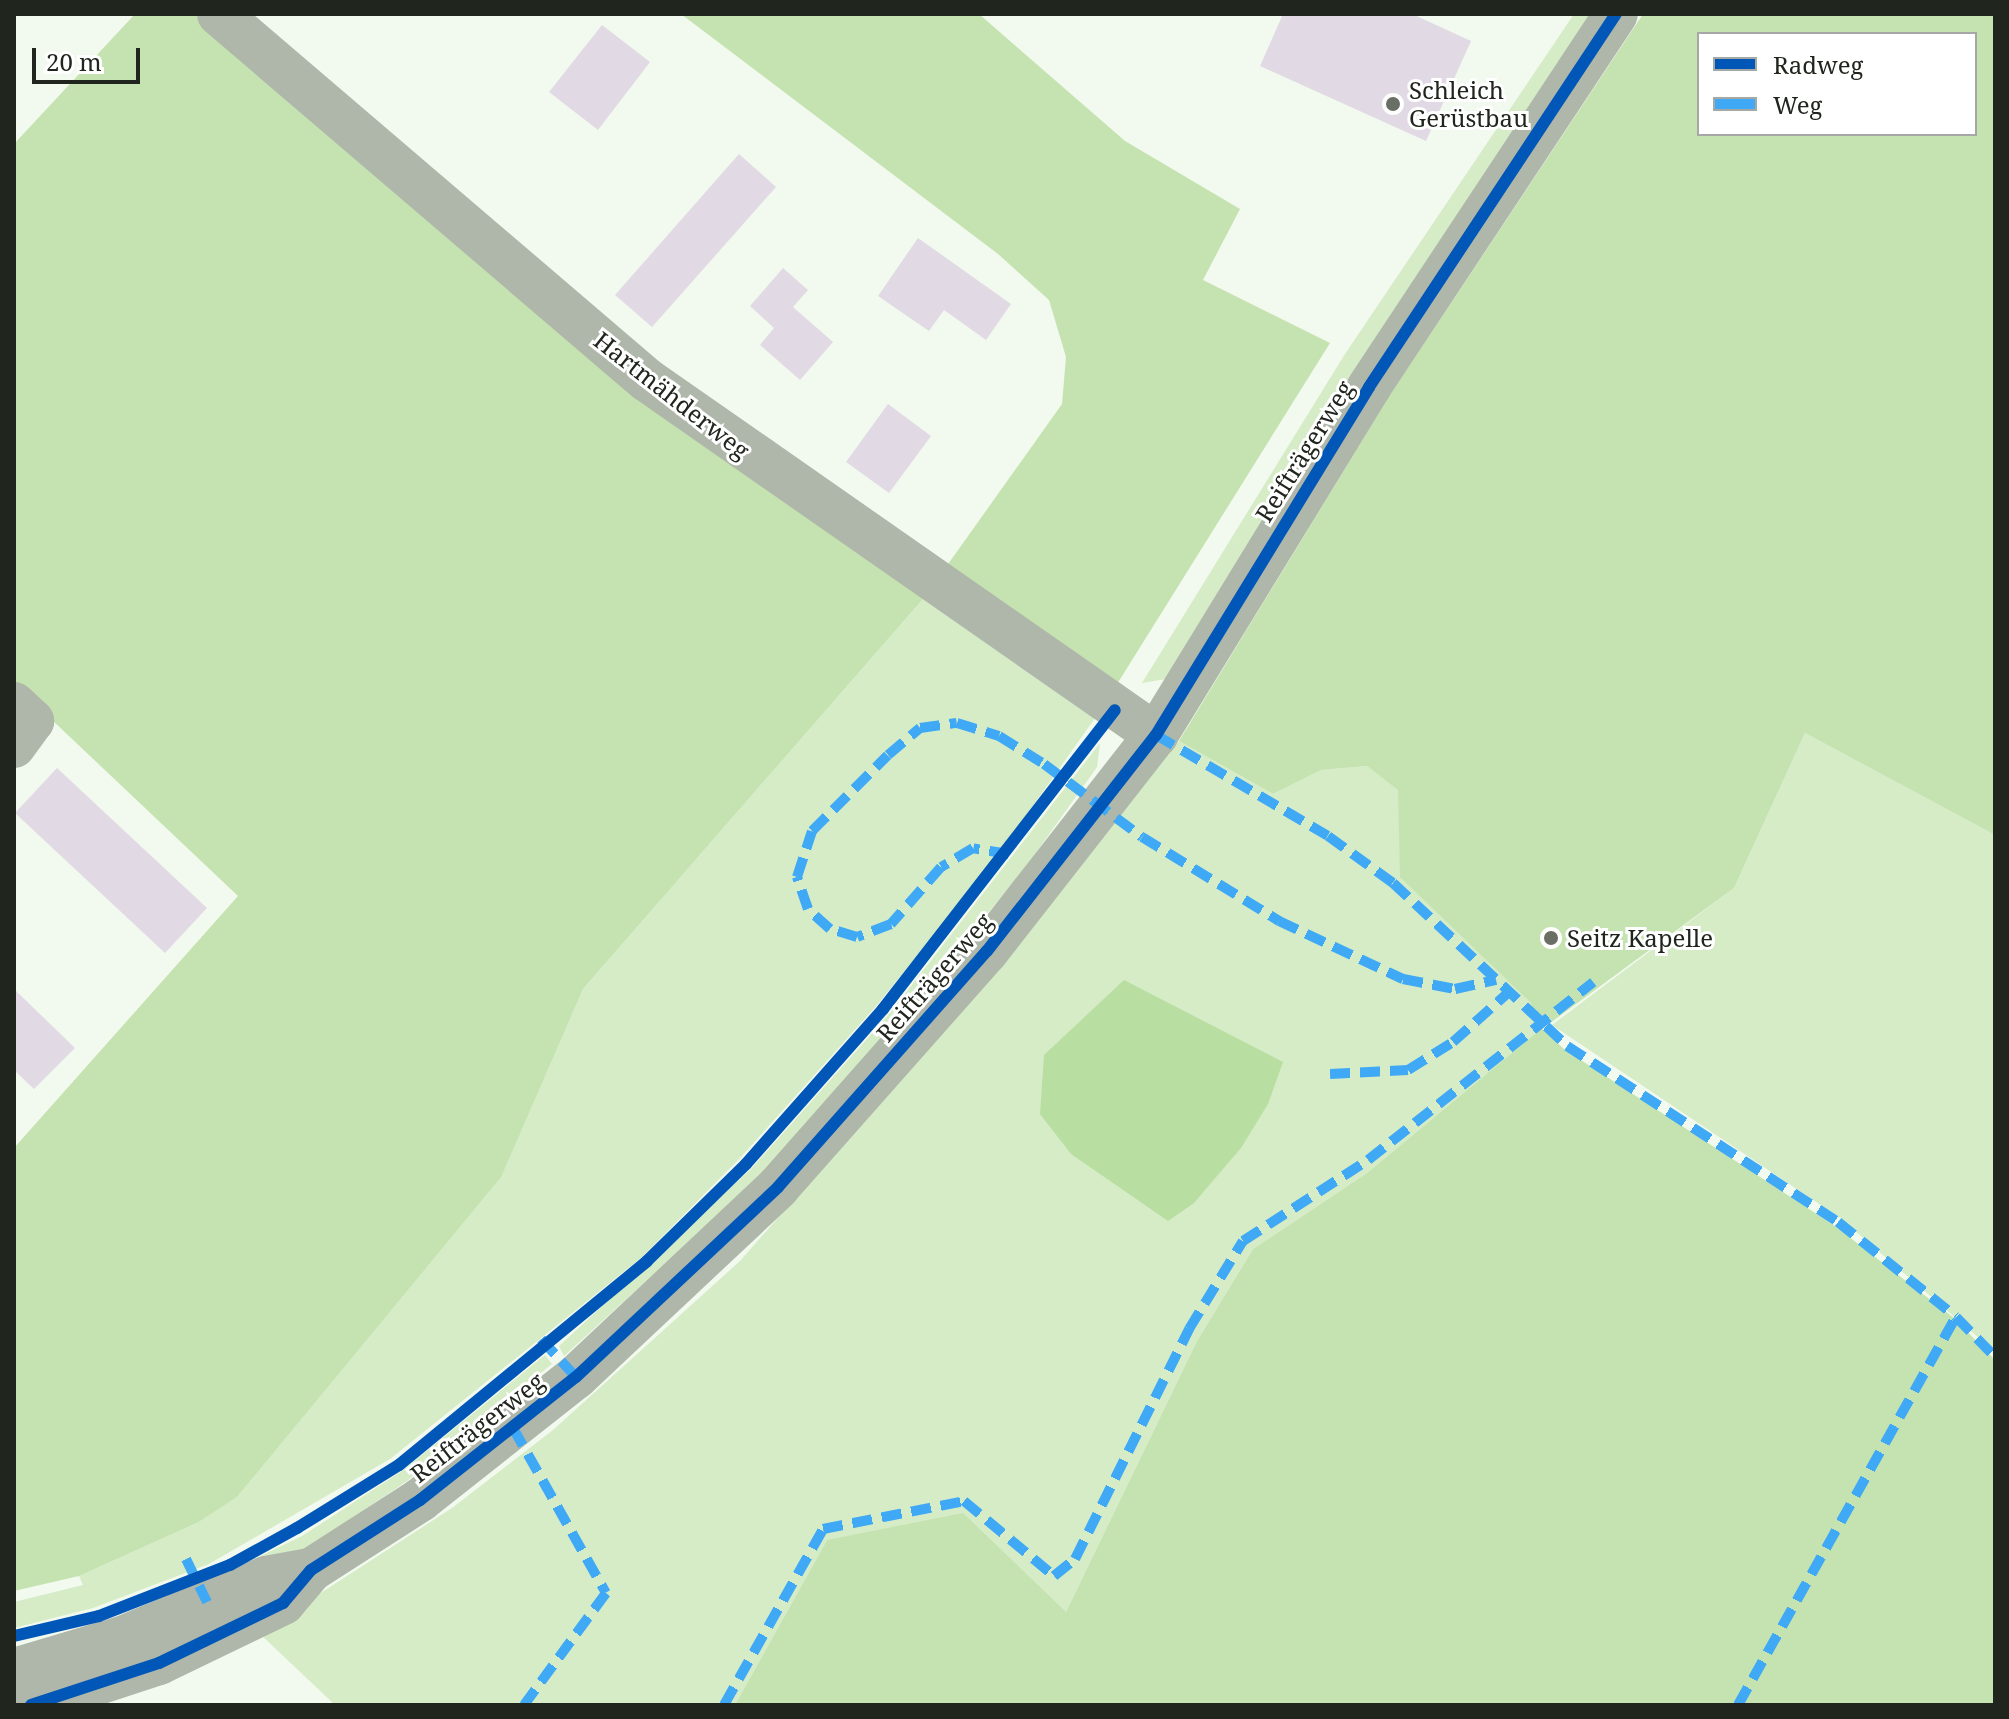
<!DOCTYPE html>
<html>
<head>
<meta charset="utf-8">
<style>
  body { margin:0 }
  #map { position:relative; width:2009px; height:1719px; overflow:hidden; background:#f2f9ee; font-family:"Noto Serif",serif }
  div>[style] { position:absolute }
  [style*='--x'] { left:calc(var(--x)*1px); top:calc(var(--y)*1px); width:calc(var(--w)*1px); rotate:calc(var(--a)*1deg) }
  .green>* { inset:0; background:#d5ecc7 }
  .forest>* { inset:0; background:#c5e3b1 }
  .water>* { inset:0; background:#b9dea1 }
  .building>* { inset:0; background:#e1dae4 }
  .minor>* { height:44px; margin:-22px; padding:0 22px; transform-origin:22px; border-radius:22px; background:#afb7aa }
  .quiet>* { height:10px; margin-top:-5px; transform-origin:0; background:repeating-linear-gradient(90deg,#3fa9f5 0 20px,transparent 0 30px) }
  .cycleway>* { height:12px; margin:-6px; padding:0 6px; transform-origin:6px; border-radius:6px; background:#0057b8 }
  .dots>* { width:22px; height:22px; translate:-50% -50%; box-sizing:border-box; border:4px solid #fff; border-radius:50% }
  span { translate:-50% -50%; white-space:nowrap; text-align:center; line-height:1.15; -webkit-text-stroke:6px #fff; paint-order:stroke }
  .poi-label { font-size:24px; color:#20251d }
  .left { translate:0 -50%; text-align:left }
  .street-label { font-size:24px; color:#20251d }
  .frame { position:absolute; inset:0; border:16px solid #20251d; pointer-events:none }
  .legend { position:absolute; left:1697px; top:32px; width:280px; height:104px; box-sizing:border-box; background:#fff; border:2px solid #a6a8a5; margin:0; padding:10px 14px; list-style:none; font-size:24px; color:#20251d }
  .legend li { display:flex; align-items:center; gap:16px; height:40px }
  .legend b { width:40px; border:2px solid #a6a8a5 }
  .scale { position:absolute; left:32px; top:48px; width:108px; height:36px; box-sizing:border-box; border:4px solid #20251d; border-top:0; padding-left:10px; font-size:24px; line-height:28px; white-space:nowrap; color:#20251d; -webkit-text-stroke:6px #fff; paint-order:stroke }
</style>
</head>
<body>
<div id="map">
  <div class="green">
    <i style="clip-path:polygon(1574px 14px,1590px 14px,1166px 679px,1142px 683px,1345px 354px)"></i>
    <i style="clip-path:polygon(929px 592px,1100px 711px,998px 855px,877px 1005px,741px 1157px,642px 1257px,390px 1459px,209px 1564px,93px 1608px,14px 1628px,14px 1602px,83px 1585px,79px 1576px,199px 1522px,237px 1497px,500px 1177px,583px 989px)"></i>
    <i style="clip-path:polygon(1805px 733px,1995px 835px,1995px 1352px,1840px 1218px,1552px 1025px,1734px 888px)"></i>
    <i style="clip-path:polygon(1179px 741px,1273px 794px,1321px 770px,1367px 766px,1399px 790px,1401px 877px,1530px 1002px,1542px 1028px,1367px 1173px,1253px 1249px,1197px 1341px,1066px 1612px,827px 1540px,735px 1705px,335px 1705px,259px 1633px,452px 1508px,553px 1430px,740px 1261px,1001px 963px)"></i>
    <i style="clip-path:polygon(1100px 743px,1097px 767px,1025px 868px,897px 1023px,758px 1179px,564px 1356px,559px 1346px,752px 1168px,890px 1013px)"></i>
    <i style="clip-path:polygon(545px 1355px,552px 1364px,407px 1481px,307px 1548px,236px 1579px,234px 1569px,302px 1536px,402px 1471px)"></i>
  </div>
  <div class="forest">
    <i style="clip-path:polygon(135px 14px,204px 14px,929px 592px,583px 989px,501px 1177px,237px 1497px,199px 1522px,79px 1576px,14px 1591px,14px 1148px,238px 896px,14px 684px,14px 144px)"></i>
    <i style="clip-path:polygon(681px 14px,979px 14px,1125px 141px,1240px 209px,1203px 280px,1330px 343px,1109px 697px,941px 574px,1062px 404px,1066px 357px,1049px 300px,998px 254px)"></i>
    <i style="clip-path:polygon(evenodd,1643px 14px,1995px 14px,1995px 835px,1805px 733px,1734px 888px,1542px 1029px,1564px 1049px,1835px 1226px,1954px 1318px,1995px 1360px,1995px 1705px,735px 1705px,827px 1540px,963px 1513px,1066px 1612px,1197px 1341px,1253px 1249px,1367px 1173px,1542px 1028px,1530px 1002px,1400px 877px,1398px 790px,1367px 766px,1321px 770px,1273px 794px,1179px 741px,1388px 398px,1643px 14px,1699px 34px,1975px 34px,1975px 134px,1699px 134px,1699px 34px)"></i>
  </div>
  <div class="water">
    <i style="clip-path:polygon(1124px 980px,1283px 1062px,1268px 1104px,1241px 1148px,1194px 1203px,1168px 1221px,1071px 1154px,1040px 1114px,1044px 1055px)"></i>
  </div>
  <div class="building">
    <i style="clip-path:polygon(1283px 14px,1412px 14px,1471px 41px,1426px 141px,1260px 66px)"></i>
    <i style="clip-path:polygon(602px 25px,650px 62px,598px 130px,549px 92px)"></i>
    <i style="clip-path:polygon(739px 154px,776px 187px,652px 327px,615px 295px)"></i>
    <i style="clip-path:polygon(918px 238px,1011px 304px,986px 340px,944px 310px,929px 331px,878px 296px)"></i>
    <i style="clip-path:polygon(783px 268px,808px 290px,793px 307px,833px 342px,800px 380px,760px 345px,774px 328px,750px 306px)"></i>
    <i style="clip-path:polygon(888px 404px,931px 436px,889px 493px,846px 462px)"></i>
    <i style="clip-path:polygon(57px 768px,207px 908px,165px 953px,15px 813px)"></i>
    <i style="clip-path:polygon(14px 989px,75px 1048px,34px 1089px,14px 1070px)"></i>
  </div>
  <div class="minor">
    <i style="--x:219;--y:14;--w:563;--a:40.54"></i>
    <i style="--x:647;--y:380;--w:621;--a:34.89"></i>
    <i style="--x:14;--y:704;--w:25;--a:43"></i>
    <i style="--x:32;--y:721;--w:31;--a:126"></i>
    <i style="--x:14;--y:1670;--w:113;--a:-16.5"></i>
    <i style="--x:122;--y:1638;--w:156;--a:-22.6"></i>
    <i style="--x:266;--y:1578;--w:45;--a:-10.3"></i>
    <i style="--x:31;--y:1705;--w:135;--a:-18.2"></i>
    <i style="--x:159;--y:1663;--w:138;--a:-25.8"></i>
    <i style="--x:283;--y:1603;--w:43;--a:-49.7"></i>
    <i style="--x:311;--y:1570;--w:130;--a:-32.7"></i>
    <i style="--x:420;--y:1500;--w:199;--a:-38.3"></i>
    <i style="--x:576;--y:1377;--w:277;--a:-43.2"></i>
    <i style="--x:778;--y:1187;--w:315;--a:-48.5"></i>
    <i style="--x:987;--y:951;--w:274;--a:-52"></i>
    <i style="--x:1156;--y:735;--w:408;--a:-58.5"></i>
    <i style="--x:1369;--y:387;--w:447;--a:-56.5"></i>
  </div>
  <div class="quiet">
    <i style="--x:1156;--y:735;--w:199;--a:30.4"></i>
    <i style="--x:1328;--y:836;--w:80;--a:35.9"></i>
    <i style="--x:1393;--y:883;--w:238;--a:43.1"></i>
    <i style="--x:1567;--y:1046;--w:323;--a:33"></i>
    <i style="--x:1838;--y:1222;--w:151;--a:38.8"></i>
    <i style="--x:1956;--y:1317;--w:56;--a:45.7"></i>
    <i style="--x:1009;--y:854;--w:36;--a:-171"></i>
    <i style="--x:973;--y:848;--w:37;--a:149"></i>
    <i style="--x:941;--y:867;--w:76;--a:131.3"></i>
    <i style="--x:891;--y:924;--w:36;--a:159"></i>
    <i style="--x:857;--y:937;--w:28;--a:-163"></i>
    <i style="--x:830;--y:929;--w:30;--a:-138"></i>
    <i style="--x:808;--y:909;--w:34;--a:-109"></i>
    <i style="--x:797;--y:877;--w:48;--a:-71.9"></i>
    <i style="--x:812;--y:831;--w:107;--a:-45"></i>
    <i style="--x:888;--y:755;--w:42;--a:-40.2"></i>
    <i style="--x:920;--y:728;--w:37;--a:-8"></i>
    <i style="--x:957;--y:723;--w:44;--a:17.2"></i>
    <i style="--x:999;--y:736;--w:53;--a:31.9"></i>
    <i style="--x:1044;--y:764;--w:122;--a:36.7"></i>
    <i style="--x:1142;--y:837;--w:161;--a:31.5"></i>
    <i style="--x:1279;--y:921;--w:137;--a:25.1"></i>
    <i style="--x:1403;--y:979;--w:53;--a:10.9"></i>
    <i style="--x:1455;--y:989;--w:42;--a:-12.4"></i>
    <i style="--x:1330;--y:1074;--w:78;--a:-2.9"></i>
    <i style="--x:1408;--y:1070;--w:53;--a:-31.9"></i>
    <i style="--x:1453;--y:1042;--w:75;--a:-41.8"></i>
    <i style="--x:541;--y:1339;--w:52;--a:47.4"></i>
    <i style="--x:513;--y:1428;--w:189;--a:60.6"></i>
    <i style="--x:606;--y:1593;--w:139;--a:126.2"></i>
    <i style="--x:186;--y:1559;--w:48;--a:64"></i>
    <i style="--x:724;--y:1705;--w:202;--a:-60.6"></i>
    <i style="--x:823;--y:1529;--w:144;--a:-11.2"></i>
    <i style="--x:964;--y:1501;--w:117;--a:39.8"></i>
    <i style="--x:1054;--y:1576;--w:27;--a:-39"></i>
    <i style="--x:1075;--y:1559;--w:257;--a:-63.6"></i>
    <i style="--x:1189;--y:1329;--w:103;--a:-58.5"></i>
    <i style="--x:1243;--y:1241;--w:149;--a:-32.9"></i>
    <i style="--x:1368;--y:1160;--w:287;--a:-38.3"></i>
    <i style="--x:1738;--y:1705;--w:445;--a:-60.7"></i>
  </div>
  <div class="cycleway">
    <i style="--x:14;--y:1636;--w:87;--a:-13.2"></i>
    <i style="--x:99;--y:1616;--w:141;--a:-21.3"></i>
    <i style="--x:230;--y:1565;--w:77;--a:-28.9"></i>
    <i style="--x:297;--y:1528;--w:120;--a:-31.7"></i>
    <i style="--x:399;--y:1465;--w:321;--a:-39.4"></i>
    <i style="--x:647;--y:1261;--w:139;--a:-44.4"></i>
    <i style="--x:746;--y:1164;--w:207;--a:-48.5"></i>
    <i style="--x:883;--y:1009;--w:378;--a:-52.2"></i>
    <i style="--x:31;--y:1705;--w:135;--a:-18.2"></i>
    <i style="--x:159;--y:1663;--w:138;--a:-25.8"></i>
    <i style="--x:283;--y:1603;--w:43;--a:-49.7"></i>
    <i style="--x:311;--y:1570;--w:130;--a:-32.7"></i>
    <i style="--x:420;--y:1500;--w:199;--a:-38.3"></i>
    <i style="--x:576;--y:1377;--w:277;--a:-43.2"></i>
    <i style="--x:778;--y:1187;--w:315;--a:-48.5"></i>
    <i style="--x:987;--y:951;--w:274;--a:-52"></i>
    <i style="--x:1156;--y:735;--w:408;--a:-58.5"></i>
    <i style="--x:1369;--y:387;--w:447;--a:-56.5"></i>
  </div>
  <div class="dots">
    <i style="left:1393px;top:104px;background:#6a6f66"></i>
    <i style="left:1551px;top:938px;background:#6a6f66"></i>
  </div>
  <div class="poi-label">
    <span class="left" style="left:1409px;top:104px">Schleich<br>Gerüstbau</span>
    <span class="left" style="left:1567px;top:938px">Seitz Kapelle</span>
  </div>
  <div class="street-label">
    <span style="left:672px;top:395px;rotate:38deg">Hartmähderweg</span>
    <span style="left:1304px;top:451px;rotate:-58deg">Reifträgerweg</span>
    <span style="left:934px;top:977px;rotate:-49deg">Reifträgerweg</span>
    <span style="left:477px;top:1427px;rotate:-38deg">Reifträgerweg</span>
  </div>
  <div class="frame"></div>
  <ul class="legend">
  <li><b style="height:10px;background:#0057b8"></b>Radweg</li>
  <li><b style="height:10px;background:#3fa9f5"></b>Weg</li>
  </ul>
  <div class="scale">20 m</div>
</div>
</body>
</html>
